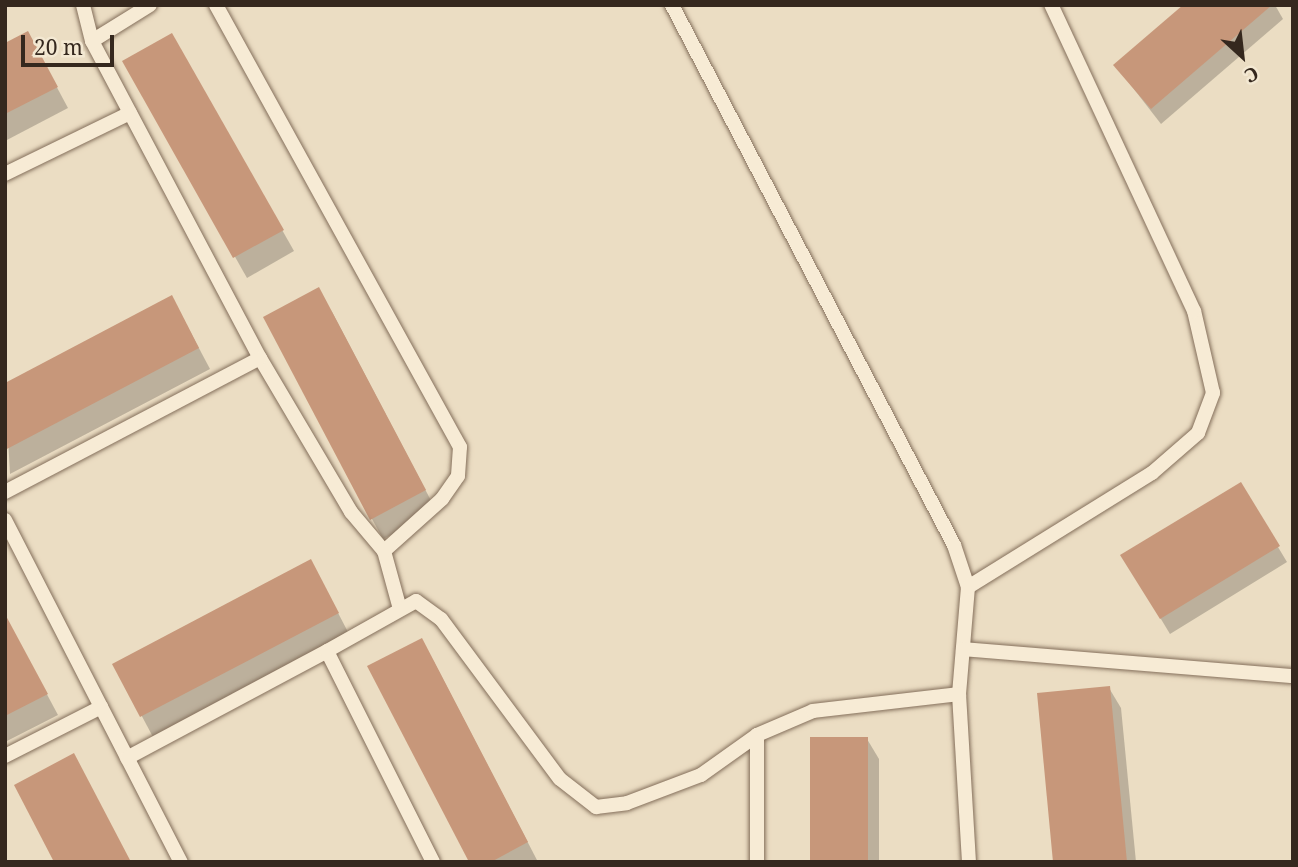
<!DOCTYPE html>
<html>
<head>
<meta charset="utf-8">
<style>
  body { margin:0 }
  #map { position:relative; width:1298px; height:867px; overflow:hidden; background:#ebddc3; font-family:"Noto Serif",serif }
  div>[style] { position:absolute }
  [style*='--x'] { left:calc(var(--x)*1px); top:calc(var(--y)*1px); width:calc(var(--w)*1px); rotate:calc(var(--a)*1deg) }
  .shadow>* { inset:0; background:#0003 }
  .building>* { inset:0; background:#c7977a }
  .roads { filter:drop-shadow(0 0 2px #846f5b) drop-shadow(0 0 2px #846f5b) }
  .lane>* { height:14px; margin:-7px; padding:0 7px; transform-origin:7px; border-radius:7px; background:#f7ebd5 }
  span { translate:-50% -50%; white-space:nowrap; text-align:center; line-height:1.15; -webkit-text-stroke:5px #f3e8d2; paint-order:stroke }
  .frame { position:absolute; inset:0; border:7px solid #35281e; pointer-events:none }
  .north { position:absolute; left:1207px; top:21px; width:70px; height:70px; -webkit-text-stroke:5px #f3e8d2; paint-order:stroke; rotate:153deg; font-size:19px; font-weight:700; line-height:28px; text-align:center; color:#35281e }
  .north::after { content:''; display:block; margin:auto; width:24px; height:32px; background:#35281e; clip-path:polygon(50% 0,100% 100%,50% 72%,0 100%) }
  .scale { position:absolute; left:21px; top:35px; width:93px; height:32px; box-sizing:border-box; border:4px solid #35281e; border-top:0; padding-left:9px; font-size:21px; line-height:24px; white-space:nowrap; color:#35281e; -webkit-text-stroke:5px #f3e8d2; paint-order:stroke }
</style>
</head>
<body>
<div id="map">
  <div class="shadow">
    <i style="clip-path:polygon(1186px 5px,1275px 5px,1283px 19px,1161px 124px,1116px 66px)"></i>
    <i style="clip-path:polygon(172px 35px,294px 251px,247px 278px,124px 61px)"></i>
    <i style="clip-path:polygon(5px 45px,39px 54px,68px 108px,5px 141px)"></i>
    <i style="clip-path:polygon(331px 310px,437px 512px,383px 539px,372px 519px)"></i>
    <i style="clip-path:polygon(183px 318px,210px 369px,10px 474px,5px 385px)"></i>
    <i style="clip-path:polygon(1240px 484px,1287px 562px,1170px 634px,1132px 571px)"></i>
    <i style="clip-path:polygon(322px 582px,349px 634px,153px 737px,114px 664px)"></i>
    <i style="clip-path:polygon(5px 616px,58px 715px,5px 742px)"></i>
    <i style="clip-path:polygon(433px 660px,538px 862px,471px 862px)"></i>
    <i style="clip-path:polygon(1109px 688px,1121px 708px,1136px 862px,1055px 862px)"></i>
    <i style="clip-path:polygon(867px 739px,879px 759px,879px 862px,812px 862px)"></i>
  </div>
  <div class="building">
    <i style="clip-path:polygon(1183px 5px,1272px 5px,1151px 109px,1113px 65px)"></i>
    <i style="clip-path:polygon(28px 31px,58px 87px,5px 114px,5px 43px)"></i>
    <i style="clip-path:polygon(172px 33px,284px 230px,233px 258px,122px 61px)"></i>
    <i style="clip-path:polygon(319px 287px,426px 490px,370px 520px,263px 317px)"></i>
    <i style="clip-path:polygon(172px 295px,199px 348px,5px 450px,5px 383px)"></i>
    <i style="clip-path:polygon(1241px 482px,1280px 546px,1160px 619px,1120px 555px)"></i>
    <i style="clip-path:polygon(311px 559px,339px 613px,140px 717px,112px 664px)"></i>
    <i style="clip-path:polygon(5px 614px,48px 694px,5px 716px)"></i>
    <i style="clip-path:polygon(422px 638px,528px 842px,491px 862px,469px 862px,367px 666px)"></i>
    <i style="clip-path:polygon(1110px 686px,1127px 862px,1053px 862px,1037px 693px)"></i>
    <i style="clip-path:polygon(810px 737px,868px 737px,868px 862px,810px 862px)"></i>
    <i style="clip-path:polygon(74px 753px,131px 862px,54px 862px,14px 785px)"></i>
  </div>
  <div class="roads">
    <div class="lane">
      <i style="--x:83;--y:5;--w:37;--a:76"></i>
      <i style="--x:92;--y:41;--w:359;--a:62.1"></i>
      <i style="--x:260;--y:358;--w:179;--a:59.4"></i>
      <i style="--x:351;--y:512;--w:51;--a:49.8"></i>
      <i style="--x:384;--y:551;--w:60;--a:74.6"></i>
      <i style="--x:216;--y:5;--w:505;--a:61.1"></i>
      <i style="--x:460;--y:447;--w:29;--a:94"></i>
      <i style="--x:458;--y:476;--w:28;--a:125"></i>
      <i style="--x:442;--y:499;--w:78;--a:138.1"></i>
      <i style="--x:672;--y:5;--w:609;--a:62.43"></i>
      <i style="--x:954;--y:545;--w:44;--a:71.6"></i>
      <i style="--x:968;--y:587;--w:107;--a:94.8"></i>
      <i style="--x:959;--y:694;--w:168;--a:86.6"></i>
      <i style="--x:92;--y:41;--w:68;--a:-31.8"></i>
      <i style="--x:5;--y:174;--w:139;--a:-26"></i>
      <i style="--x:5;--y:492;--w:288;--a:-27.7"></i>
      <i style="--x:5;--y:520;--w:385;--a:62.8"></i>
      <i style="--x:968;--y:587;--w:216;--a:-31.8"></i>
      <i style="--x:1152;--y:473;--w:61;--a:-41"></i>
      <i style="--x:1198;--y:433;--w:43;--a:-69.4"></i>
      <i style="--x:1213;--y:393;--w:84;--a:-103"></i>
      <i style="--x:1194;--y:311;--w:338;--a:-115"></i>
      <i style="--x:963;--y:649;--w:331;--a:4.7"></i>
      <i style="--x:5;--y:756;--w:108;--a:-27"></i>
      <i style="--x:127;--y:758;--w:227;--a:-28.1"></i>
      <i style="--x:433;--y:862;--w:236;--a:-116.7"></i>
      <i style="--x:327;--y:651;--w:102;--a:-29.3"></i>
      <i style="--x:416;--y:601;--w:31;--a:36"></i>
      <i style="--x:441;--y:619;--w:199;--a:53.4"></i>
      <i style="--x:560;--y:779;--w:46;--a:37.9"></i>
      <i style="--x:596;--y:807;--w:31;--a:-7"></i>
      <i style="--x:627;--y:803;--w:79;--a:-20.7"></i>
      <i style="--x:701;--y:775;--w:69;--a:-35.5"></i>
      <i style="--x:757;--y:735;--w:61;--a:-23.2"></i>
      <i style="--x:813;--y:711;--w:147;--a:-6.6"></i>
      <i style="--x:757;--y:862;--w:127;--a:-90"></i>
    </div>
  </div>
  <div class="frame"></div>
  <div class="north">С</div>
  <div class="scale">20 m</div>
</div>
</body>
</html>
